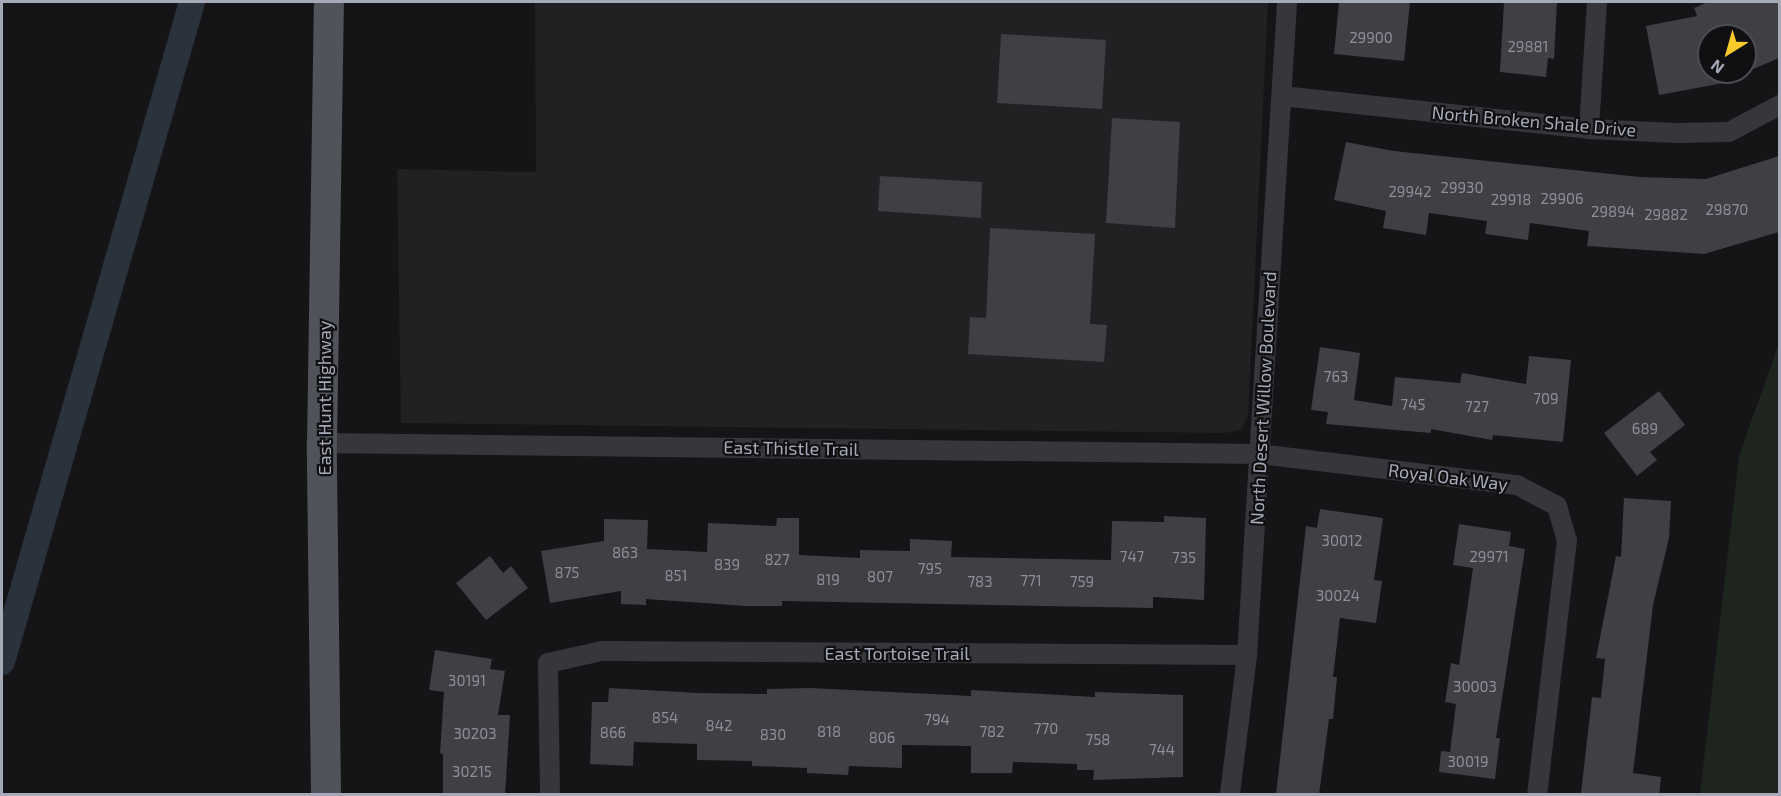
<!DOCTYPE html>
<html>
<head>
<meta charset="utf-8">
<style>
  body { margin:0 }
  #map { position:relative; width:1781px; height:796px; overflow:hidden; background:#151517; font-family:"Exo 2",sans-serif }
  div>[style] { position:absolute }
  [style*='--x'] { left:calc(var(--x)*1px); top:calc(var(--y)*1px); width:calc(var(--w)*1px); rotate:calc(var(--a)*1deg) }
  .built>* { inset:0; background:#212124 }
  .green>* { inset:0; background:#1d251e }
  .canal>* { height:26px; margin:-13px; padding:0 13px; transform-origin:13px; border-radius:13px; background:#2a323b }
  .building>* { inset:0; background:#3f3f44 }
  .street>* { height:20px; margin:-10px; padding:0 10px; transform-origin:10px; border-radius:10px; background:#36363c }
  .primary>* { height:30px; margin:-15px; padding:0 15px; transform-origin:15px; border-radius:15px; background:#51535b }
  span { translate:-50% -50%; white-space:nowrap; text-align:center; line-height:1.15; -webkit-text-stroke:4.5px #101012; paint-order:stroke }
  .number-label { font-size:15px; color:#8c8e9b }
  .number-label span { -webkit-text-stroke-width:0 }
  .street-label { font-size:18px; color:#a6a9b8 }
  .frame { position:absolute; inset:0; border:3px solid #a6a9b8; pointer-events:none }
  .north { position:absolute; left:1697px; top:24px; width:60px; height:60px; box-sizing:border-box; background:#101012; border:2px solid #4c4d54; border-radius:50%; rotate:217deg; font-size:16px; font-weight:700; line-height:24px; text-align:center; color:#a6a9b8 }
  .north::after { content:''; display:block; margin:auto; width:21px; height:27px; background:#faca2a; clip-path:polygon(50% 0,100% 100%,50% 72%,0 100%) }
</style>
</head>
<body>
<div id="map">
  <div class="built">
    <i style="clip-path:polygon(535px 2px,1268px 2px,1248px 416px,1241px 430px,1225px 433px,401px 423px,397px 169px,536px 172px)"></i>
  </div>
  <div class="green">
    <i style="clip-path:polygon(1779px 343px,1779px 794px,1700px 794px,1739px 456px)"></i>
  </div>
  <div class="canal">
    <i style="--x:2;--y:662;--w:687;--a:-73.94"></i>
  </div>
  <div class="building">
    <i style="clip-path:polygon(1339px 2px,1410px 2px,1404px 61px,1334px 54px)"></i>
    <i style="clip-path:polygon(1504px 2px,1557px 2px,1554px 59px,1548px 58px,1546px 77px,1500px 72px)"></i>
    <i style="clip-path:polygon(evenodd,1708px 2px,1779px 2px,1779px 58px,1718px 84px,1659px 95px,1646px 26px,1697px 16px,1694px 8px,1708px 2px,1709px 36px,1745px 36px,1745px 72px,1709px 72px,1709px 36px)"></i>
    <i style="clip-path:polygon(1001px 34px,1106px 40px,1102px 109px,997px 103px)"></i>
    <i style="clip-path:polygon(1112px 118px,1180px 122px,1175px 228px,1106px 223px)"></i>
    <i style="clip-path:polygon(1346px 142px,1394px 151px,1640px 177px,1706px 179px,1779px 156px,1779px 232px,1704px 254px,1587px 246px,1589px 231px,1530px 223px,1528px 240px,1485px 234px,1487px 221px,1429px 213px,1426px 235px,1383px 228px,1386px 211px,1334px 200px)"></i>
    <i style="clip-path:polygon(880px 176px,982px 182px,981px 218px,878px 211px)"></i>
    <i style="clip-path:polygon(990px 228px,1095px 234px,1090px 324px,1107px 325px,1104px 362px,968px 354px,970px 317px,986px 318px)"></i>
    <i style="clip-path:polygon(1320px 347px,1360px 353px,1354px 400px,1392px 406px,1395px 377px,1460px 383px,1462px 373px,1526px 384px,1529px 356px,1571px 360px,1563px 442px,1493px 435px,1492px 440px,1431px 429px,1431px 433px,1326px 424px,1328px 412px,1311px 410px)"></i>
    <i style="clip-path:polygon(1659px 391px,1685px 425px,1650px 452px,1657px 460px,1637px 476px,1604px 433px)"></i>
    <i style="clip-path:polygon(1624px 498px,1671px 501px,1669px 538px,1653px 605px,1633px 773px,1661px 777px,1659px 795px,1581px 793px,1592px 697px,1601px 698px,1605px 659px,1596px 658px,1616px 556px,1621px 557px)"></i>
    <i style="clip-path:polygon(1320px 509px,1383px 518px,1374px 580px,1382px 581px,1376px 623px,1340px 618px,1333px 677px,1337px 677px,1333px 719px,1329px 719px,1319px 795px,1276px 795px,1306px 526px,1317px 528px)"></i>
    <i style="clip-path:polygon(1164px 516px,1206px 518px,1204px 600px,1153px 597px,1153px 608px,782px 601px,782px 606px,746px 606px,646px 599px,646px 605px,621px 604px,621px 591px,550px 603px,541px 551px,604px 541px,604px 519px,648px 520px,647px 549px,707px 552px,708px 523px,776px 526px,777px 518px,799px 518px,799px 555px,860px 558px,860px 550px,910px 551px,910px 539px,952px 541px,951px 557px,1111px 560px,1112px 521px,1164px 522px)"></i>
    <i style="clip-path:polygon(1459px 524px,1511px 532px,1509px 546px,1525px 549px,1496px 738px,1500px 738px,1495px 779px,1439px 772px,1441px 751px,1450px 752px,1456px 704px,1445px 702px,1451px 663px,1459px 665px,1473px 568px,1453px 565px)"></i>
    <i style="clip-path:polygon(490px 556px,503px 573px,511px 566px,528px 588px,486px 620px,456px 583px)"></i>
    <i style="clip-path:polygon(435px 650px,492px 659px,490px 669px,505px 671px,498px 715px,510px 715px,505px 795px,443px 795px,443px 754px,440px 753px,444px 692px,429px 690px)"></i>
    <i style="clip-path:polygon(609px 688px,699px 693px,767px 694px,767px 689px,810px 688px,971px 696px,971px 690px,1095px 697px,1095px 692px,1183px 695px,1183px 777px,1093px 780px,1094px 770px,1077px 770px,1077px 764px,1013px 762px,1012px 773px,971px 773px,971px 746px,902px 745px,902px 768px,849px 766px,848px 775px,807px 773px,807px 768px,752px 766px,752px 761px,697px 760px,697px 744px,634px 742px,633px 766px,590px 764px,592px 702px,608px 702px)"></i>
  </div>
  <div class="street">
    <i style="--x:1282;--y:96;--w:309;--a:6.1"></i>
    <i style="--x:1589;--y:129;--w:88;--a:2.6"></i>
    <i style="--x:1677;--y:133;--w:52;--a:-1.1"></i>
    <i style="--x:1729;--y:132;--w:58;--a:-27.9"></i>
    <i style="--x:1589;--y:129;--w:127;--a:-86.4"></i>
    <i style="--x:322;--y:443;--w:938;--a:0.67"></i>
    <i style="--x:1260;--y:454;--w:259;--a:6.9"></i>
    <i style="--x:1517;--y:485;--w:45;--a:27.7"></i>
    <i style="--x:1557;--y:506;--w:35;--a:74"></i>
    <i style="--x:1567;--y:540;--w:256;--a:96.7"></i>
    <i style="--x:550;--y:794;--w:131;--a:-90.9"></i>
    <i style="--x:548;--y:663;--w:55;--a:-12.5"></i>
    <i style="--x:602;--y:651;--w:645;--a:0.36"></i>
    <i style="--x:1230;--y:794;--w:140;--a:-83"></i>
    <i style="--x:1247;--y:655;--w:654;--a:-86.49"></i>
  </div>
  <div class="primary">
    <i style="--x:326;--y:794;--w:351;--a:-90.7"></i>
    <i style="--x:322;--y:443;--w:441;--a:-89.1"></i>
  </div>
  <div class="number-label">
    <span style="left:1371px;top:38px">29900</span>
    <span style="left:1528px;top:47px">29881</span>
    <span style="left:1462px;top:188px">29930</span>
    <span style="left:1410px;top:192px">29942</span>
    <span style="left:1562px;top:199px">29906</span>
    <span style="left:1511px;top:200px">29918</span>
    <span style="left:1727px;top:210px">29870</span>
    <span style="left:1613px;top:212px">29894</span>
    <span style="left:1666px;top:215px">29882</span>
    <span style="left:1336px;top:377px">763</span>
    <span style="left:1546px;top:399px">709</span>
    <span style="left:1413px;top:405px">745</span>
    <span style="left:1477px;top:407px">727</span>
    <span style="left:1645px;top:429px">689</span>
    <span style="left:1342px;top:541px">30012</span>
    <span style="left:625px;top:553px">863</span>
    <span style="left:1132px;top:557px">747</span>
    <span style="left:1489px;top:557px">29971</span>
    <span style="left:1184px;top:558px">735</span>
    <span style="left:777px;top:560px">827</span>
    <span style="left:727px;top:565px">839</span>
    <span style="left:930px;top:569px">795</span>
    <span style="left:567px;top:573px">875</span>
    <span style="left:676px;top:576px">851</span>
    <span style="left:880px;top:577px">807</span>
    <span style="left:828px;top:580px">819</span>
    <span style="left:1031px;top:581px">771</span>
    <span style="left:980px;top:582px">783</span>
    <span style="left:1082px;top:582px">759</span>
    <span style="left:1338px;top:596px">30024</span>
    <span style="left:467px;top:681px">30191</span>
    <span style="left:1475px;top:687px">30003</span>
    <span style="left:665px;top:718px">854</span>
    <span style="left:937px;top:720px">794</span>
    <span style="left:719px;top:726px">842</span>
    <span style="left:1046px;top:729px">770</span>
    <span style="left:829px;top:732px">818</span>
    <span style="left:992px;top:732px">782</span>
    <span style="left:613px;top:733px">866</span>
    <span style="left:475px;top:734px">30203</span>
    <span style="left:773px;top:735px">830</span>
    <span style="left:882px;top:738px">806</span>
    <span style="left:1098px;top:740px">758</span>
    <span style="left:1162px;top:750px">744</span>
    <span style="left:1468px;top:762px">30019</span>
    <span style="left:472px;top:772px">30215</span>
  </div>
  <div class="street-label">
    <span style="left:1534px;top:121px;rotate:5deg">North Broken Shale Drive</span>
    <span style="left:324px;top:398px;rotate:-90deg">East Hunt Highway</span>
    <span style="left:1263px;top:398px;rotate:-87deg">North Desert Willow Boulevard</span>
    <span style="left:791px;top:448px;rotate:1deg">East Thistle Trail</span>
    <span style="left:1448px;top:477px;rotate:7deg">Royal Oak Way</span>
    <span style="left:897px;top:653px">East Tortoise Trail</span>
  </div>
  <div class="frame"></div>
  <div class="north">N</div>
</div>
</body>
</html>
